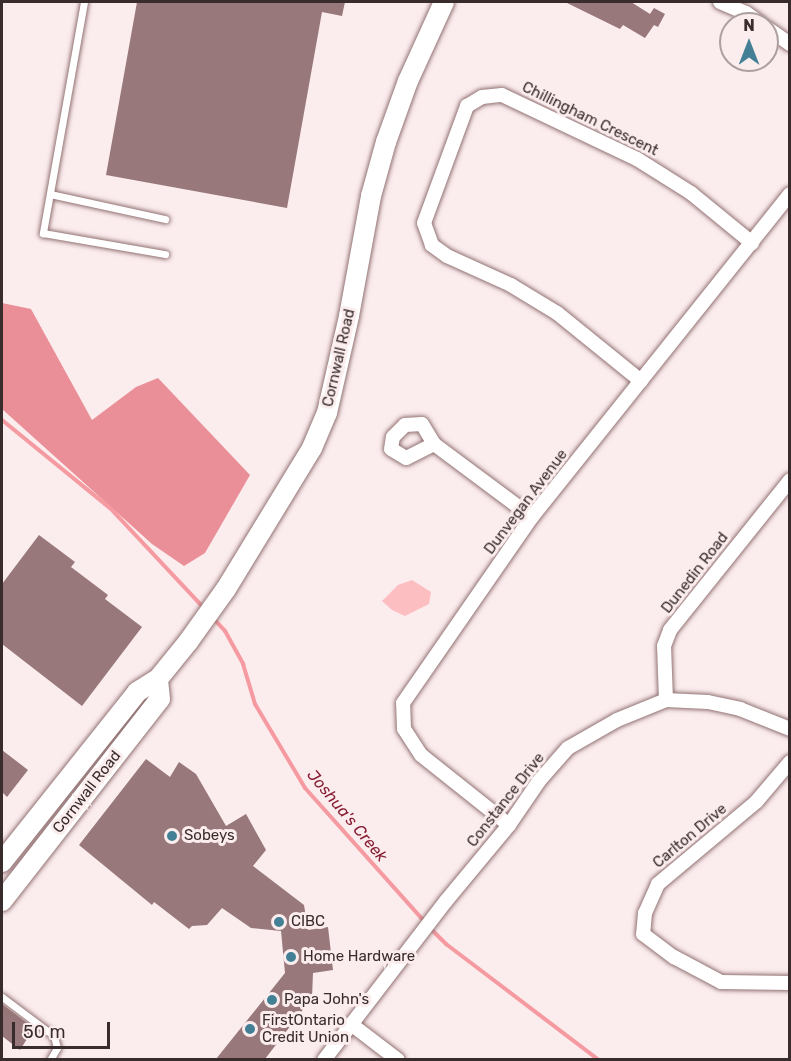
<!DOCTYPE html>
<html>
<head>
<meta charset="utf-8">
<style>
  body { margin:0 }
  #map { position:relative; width:791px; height:1061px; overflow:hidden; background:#fbeced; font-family:Rubik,sans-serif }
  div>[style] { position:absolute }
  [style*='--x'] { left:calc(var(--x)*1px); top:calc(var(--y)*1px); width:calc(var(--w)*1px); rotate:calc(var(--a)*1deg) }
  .green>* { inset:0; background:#fdbec1 }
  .forest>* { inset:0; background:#ea8f97 }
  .stream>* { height:4px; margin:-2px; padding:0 2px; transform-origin:2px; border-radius:2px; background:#f69aa1 }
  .building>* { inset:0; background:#98787a }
  .roads { filter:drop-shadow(0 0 2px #927273) drop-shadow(0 0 2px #927273) }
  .service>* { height:7px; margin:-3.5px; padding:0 3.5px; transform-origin:3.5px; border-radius:3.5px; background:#fff }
  .minor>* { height:14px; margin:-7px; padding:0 7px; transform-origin:7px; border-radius:7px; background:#fff }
  .secondary>* { height:20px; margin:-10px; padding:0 10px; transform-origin:10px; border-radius:10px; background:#fff }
  .dots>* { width:16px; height:16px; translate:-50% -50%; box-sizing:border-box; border:3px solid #fbeced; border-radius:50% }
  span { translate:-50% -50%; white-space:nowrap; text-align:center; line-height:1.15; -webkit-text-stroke:6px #fbeced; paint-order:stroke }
  .street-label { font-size:15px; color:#392c2c }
  .poi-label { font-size:15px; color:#392c2c }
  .left { translate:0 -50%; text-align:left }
  .water-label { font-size:16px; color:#871d32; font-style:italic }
  .frame { position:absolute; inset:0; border:3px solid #392c2c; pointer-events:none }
  .north { position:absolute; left:719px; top:12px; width:60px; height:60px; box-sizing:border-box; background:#fbeced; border:2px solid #ad9fa0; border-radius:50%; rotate:0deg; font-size:16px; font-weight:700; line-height:24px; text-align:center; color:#392c2c }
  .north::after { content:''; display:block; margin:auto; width:21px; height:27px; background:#438096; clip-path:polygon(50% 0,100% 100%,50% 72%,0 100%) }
  .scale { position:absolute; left:12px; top:1022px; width:98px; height:27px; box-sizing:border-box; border:3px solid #392c2c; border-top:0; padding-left:8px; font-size:18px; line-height:21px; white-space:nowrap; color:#392c2c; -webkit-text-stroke:4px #fbeced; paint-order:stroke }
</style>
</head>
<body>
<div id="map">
  <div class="green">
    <i style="clip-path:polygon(412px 580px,431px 592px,429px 604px,405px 616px,392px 610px,382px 601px,398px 585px)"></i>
  </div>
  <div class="forest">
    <i style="clip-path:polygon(2px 303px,31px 309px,92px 420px,136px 387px,158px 378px,250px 475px,205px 553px,184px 566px,152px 544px,2px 409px)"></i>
  </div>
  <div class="stream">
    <i style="--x:2;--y:420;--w:139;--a:39.2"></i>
    <i style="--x:110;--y:508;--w:139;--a:46.8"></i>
    <i style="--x:212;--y:617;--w:19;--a:47"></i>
    <i style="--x:225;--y:631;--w:38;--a:61"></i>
    <i style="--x:243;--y:664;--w:42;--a:73.3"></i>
    <i style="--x:255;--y:704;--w:98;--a:59.2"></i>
    <i style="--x:305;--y:788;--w:180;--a:48.2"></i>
    <i style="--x:430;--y:928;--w:23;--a:45"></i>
    <i style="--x:446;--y:944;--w:192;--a:37.2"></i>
  </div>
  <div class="building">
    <i style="clip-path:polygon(137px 2px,345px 2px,342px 16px,322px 12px,287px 208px,106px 175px)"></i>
    <i style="clip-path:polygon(565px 2px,631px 2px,650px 14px,654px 8px,665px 14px,658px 27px,654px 25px,645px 38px,623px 25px,620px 29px)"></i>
    <i style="clip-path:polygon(39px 535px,75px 562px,71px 567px,108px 595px,105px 599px,142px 627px,82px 706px,2px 644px,2px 584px)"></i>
    <i style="clip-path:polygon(2px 750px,28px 770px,7px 797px,2px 792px)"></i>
    <i style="clip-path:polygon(146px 759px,170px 777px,179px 762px,196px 774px,226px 826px,246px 814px,266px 850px,253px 866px,304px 905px,308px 930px,328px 927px,333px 970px,313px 973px,312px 998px,265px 1059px,216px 1059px,285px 973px,281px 931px,251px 928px,222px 908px,207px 925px,192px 926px,189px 929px,154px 902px,152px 905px,79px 845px)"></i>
    <i style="clip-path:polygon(2px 1004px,34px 1028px,20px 1050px,2px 1036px)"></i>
  </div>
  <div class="roads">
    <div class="service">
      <i style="--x:84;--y:2;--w:235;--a:100.1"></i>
      <i style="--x:43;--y:233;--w:124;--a:9.8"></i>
      <i style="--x:50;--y:194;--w:118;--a:12.3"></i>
      <i style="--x:2;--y:997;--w:65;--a:36.9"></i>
      <i style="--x:54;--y:1036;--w:12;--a:76"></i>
      <i style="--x:57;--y:1048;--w:14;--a:120"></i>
    </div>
    <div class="minor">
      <i style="--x:720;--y:2;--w:28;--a:23"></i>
      <i style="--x:746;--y:13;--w:19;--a:35"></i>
      <i style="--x:767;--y:28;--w:28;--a:35"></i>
      <i style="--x:641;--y:381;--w:108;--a:-141"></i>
      <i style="--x:557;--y:313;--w:54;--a:-148.7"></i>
      <i style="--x:511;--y:285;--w:70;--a:-155.6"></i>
      <i style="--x:447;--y:256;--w:19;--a:-144"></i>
      <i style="--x:432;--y:245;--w:23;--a:-110"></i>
      <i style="--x:424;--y:223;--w:125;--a:-69.8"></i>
      <i style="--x:467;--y:106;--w:17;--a:-31"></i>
      <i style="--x:482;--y:97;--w:20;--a:-6"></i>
      <i style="--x:502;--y:95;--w:149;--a:25.4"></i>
      <i style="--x:637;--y:159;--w:64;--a:32.2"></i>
      <i style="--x:691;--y:193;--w:79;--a:39.3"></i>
      <i style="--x:434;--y:444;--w:31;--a:153"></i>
      <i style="--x:406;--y:458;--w:17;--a:-149"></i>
      <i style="--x:391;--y:449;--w:12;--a:-81"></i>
      <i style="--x:393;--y:437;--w:17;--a:-45"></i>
      <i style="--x:405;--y:425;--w:17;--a:-3"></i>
      <i style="--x:422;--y:424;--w:23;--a:59"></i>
      <i style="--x:434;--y:444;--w:122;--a:36.7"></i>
      <i style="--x:666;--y:700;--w:54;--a:-92.1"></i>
      <i style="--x:664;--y:646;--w:17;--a:-69"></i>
      <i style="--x:670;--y:630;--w:192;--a:-51.3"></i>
      <i style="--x:790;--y:762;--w:52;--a:130.4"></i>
      <i style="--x:756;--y:802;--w:128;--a:140.1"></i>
      <i style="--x:658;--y:884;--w:32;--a:114"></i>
      <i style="--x:645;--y:913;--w:21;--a:95"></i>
      <i style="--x:643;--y:934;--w:39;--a:37"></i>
      <i style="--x:674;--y:957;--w:53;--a:28"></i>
      <i style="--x:721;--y:982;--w:69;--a:0.8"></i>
      <i style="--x:509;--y:825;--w:112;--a:-141.5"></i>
      <i style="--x:421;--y:755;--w:31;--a:-123"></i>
      <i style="--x:404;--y:729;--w:26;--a:-92"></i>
      <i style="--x:403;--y:703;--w:226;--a:-55.3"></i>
      <i style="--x:532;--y:517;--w:413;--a:-51.4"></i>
      <i style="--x:351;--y:1024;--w:59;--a:37.5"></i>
      <i style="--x:324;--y:1060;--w:200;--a:-52.5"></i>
      <i style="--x:446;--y:901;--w:99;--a:-50.3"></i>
      <i style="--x:509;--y:825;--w:53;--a:-55.7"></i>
      <i style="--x:539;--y:781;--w:44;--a:-48.7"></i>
      <i style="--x:568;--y:748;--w:56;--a:-29.7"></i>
      <i style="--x:617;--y:720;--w:53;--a:-22.2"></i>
      <i style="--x:666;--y:700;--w:42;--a:2.7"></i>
      <i style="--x:708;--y:702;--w:33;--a:12"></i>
      <i style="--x:740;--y:709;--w:54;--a:21.8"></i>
    </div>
    <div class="secondary">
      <i style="--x:2;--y:862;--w:217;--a:-51.5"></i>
      <i style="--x:137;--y:692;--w:25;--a:-32"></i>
      <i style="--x:158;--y:679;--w:48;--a:-51"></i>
      <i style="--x:188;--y:642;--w:65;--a:-54.4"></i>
      <i style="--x:226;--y:589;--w:165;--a:-58.6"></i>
      <i style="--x:312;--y:448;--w:38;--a:-67"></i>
      <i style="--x:327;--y:413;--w:99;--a:-77.2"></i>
      <i style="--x:349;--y:316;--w:122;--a:-79.6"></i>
      <i style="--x:371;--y:196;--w:56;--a:-74.5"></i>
      <i style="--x:386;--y:142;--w:65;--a:-70.2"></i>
      <i style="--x:408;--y:81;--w:87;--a:-65.5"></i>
      <i style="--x:2;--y:901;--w:256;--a:-52"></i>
      <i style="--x:160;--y:699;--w:20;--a:-96"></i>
    </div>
  </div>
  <div class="dots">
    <i style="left:172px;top:836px;background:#438096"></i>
    <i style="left:279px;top:922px;background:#438096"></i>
    <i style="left:291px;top:957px;background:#438096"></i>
    <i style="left:272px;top:1000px;background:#438096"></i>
    <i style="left:250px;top:1029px;background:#438096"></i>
  </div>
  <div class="street-label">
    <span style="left:590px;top:119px;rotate:26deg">Chillingham Crescent</span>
    <span style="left:339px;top:358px;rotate:-77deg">Cornwall Road</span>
    <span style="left:526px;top:502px;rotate:-53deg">Dunvegan Avenue</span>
    <span style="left:695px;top:573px;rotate:-52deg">Dunedin Road</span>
    <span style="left:87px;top:792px;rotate:-52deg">Cornwall Road</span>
    <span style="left:506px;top:800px;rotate:-52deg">Constance Drive</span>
    <span style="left:690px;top:836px;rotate:-40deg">Carlton Drive</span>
  </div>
  <div class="poi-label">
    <span class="left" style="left:184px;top:836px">Sobeys</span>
    <span class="left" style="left:291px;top:922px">CIBC</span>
    <span class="left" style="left:303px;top:957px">Home Hardware</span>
    <span class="left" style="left:284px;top:1000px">Papa John's</span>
    <span class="left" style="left:262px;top:1029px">FirstOntario<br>Credit Union</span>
  </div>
  <div class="water-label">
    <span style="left:347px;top:816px;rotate:50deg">Joshua's Creek</span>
  </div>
  <div class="frame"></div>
  <div class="north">N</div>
  <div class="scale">50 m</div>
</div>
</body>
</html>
